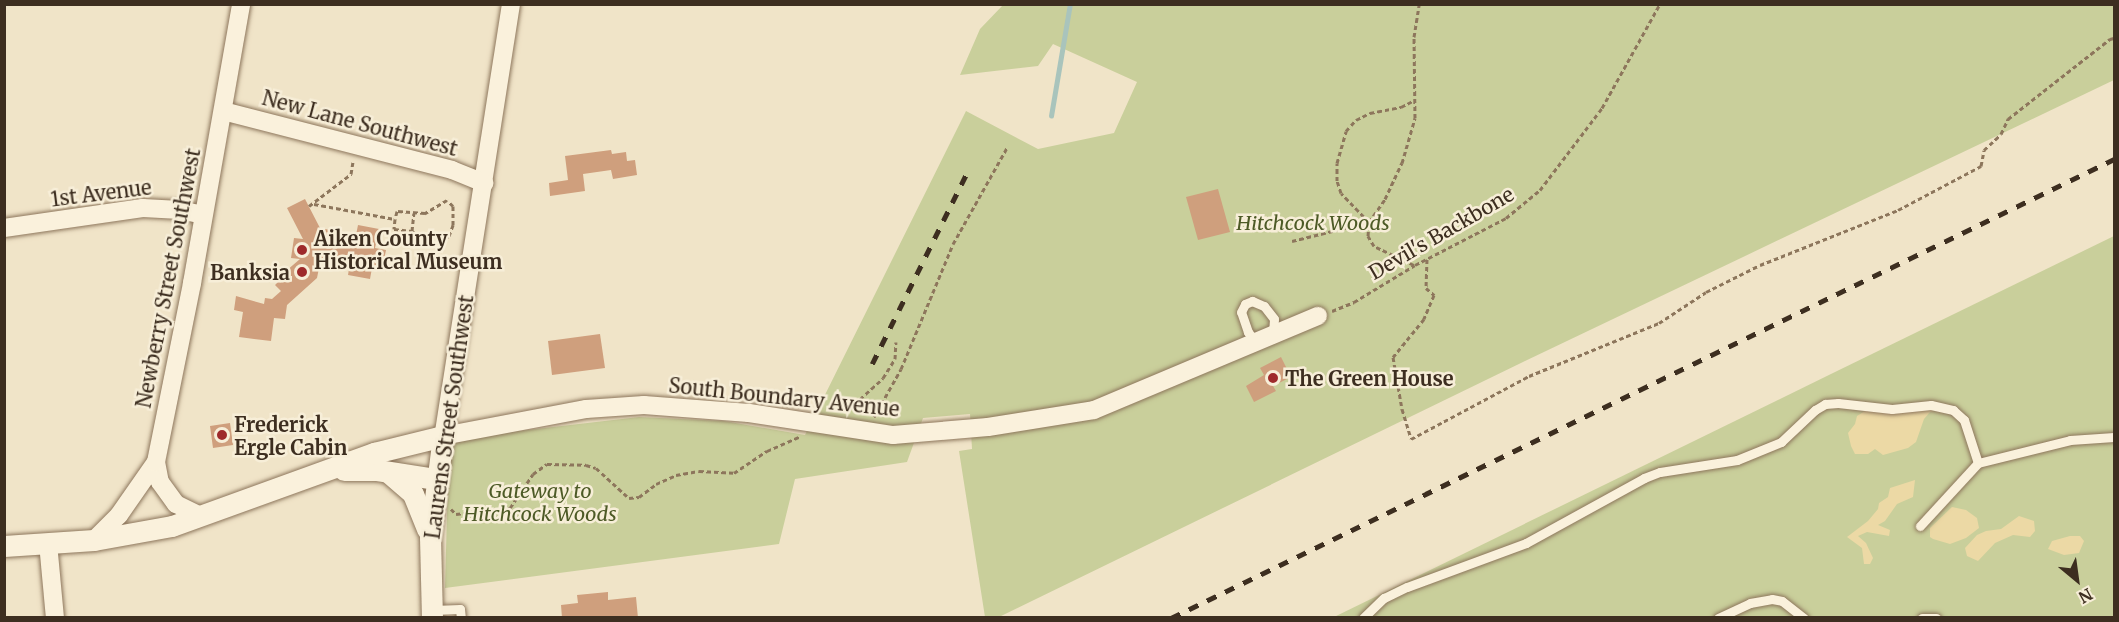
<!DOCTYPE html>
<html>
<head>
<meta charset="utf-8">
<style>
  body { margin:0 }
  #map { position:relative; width:2119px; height:622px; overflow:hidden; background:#f0e4c8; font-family:Merriweather,serif }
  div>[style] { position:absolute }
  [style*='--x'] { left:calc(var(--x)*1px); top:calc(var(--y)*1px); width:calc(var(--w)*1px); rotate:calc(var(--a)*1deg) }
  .green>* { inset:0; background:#c9cf9b }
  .sand>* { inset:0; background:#ecd9a5 }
  .stream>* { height:4.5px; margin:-2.25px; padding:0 2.25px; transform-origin:2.25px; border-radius:2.25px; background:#a9c4bc }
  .building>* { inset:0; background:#cf9f7d }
  .path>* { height:3px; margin-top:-1.5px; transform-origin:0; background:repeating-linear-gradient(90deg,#8d765c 0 4.5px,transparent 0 7.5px) }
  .roads { filter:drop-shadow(0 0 2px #8d765c) drop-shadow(0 0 2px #8d765c) }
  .service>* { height:9px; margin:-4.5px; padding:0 4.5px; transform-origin:4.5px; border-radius:4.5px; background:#faf1dc }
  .minor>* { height:18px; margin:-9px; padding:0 9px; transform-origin:9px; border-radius:9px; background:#faf1dc }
  .tertiary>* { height:21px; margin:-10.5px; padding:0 10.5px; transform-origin:10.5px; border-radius:10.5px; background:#faf1dc }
  .rail>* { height:4.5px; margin-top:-2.25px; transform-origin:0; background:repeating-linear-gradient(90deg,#3d2e20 0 10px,transparent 0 20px) }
  .dots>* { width:16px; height:16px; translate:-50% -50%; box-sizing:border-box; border:3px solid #f7eed8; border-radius:50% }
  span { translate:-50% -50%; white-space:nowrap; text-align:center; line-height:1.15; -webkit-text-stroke:5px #f7eed8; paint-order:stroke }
  .street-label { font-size:20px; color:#3d2e20 }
  .park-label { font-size:20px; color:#4d5a26; font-style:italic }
  .poi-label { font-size:20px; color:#3d2e20; font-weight:700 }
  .left { translate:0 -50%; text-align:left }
  .right { translate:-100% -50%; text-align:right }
  .frame { position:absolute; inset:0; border:6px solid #3d2e20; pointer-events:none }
  .north { position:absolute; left:2047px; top:550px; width:60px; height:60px; -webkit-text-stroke:4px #f7eed8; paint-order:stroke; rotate:151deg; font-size:16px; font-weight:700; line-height:24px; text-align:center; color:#3d2e20 }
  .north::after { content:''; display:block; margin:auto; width:21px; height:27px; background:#3d2e20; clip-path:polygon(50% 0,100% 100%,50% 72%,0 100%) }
</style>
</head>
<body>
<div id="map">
  <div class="green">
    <i style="clip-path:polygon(1003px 5px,2114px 5px,2114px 80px,1523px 362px,999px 617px,985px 617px,959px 451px,972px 449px,970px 414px,923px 418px,907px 462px,795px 479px,779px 544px,445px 588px,449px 439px,639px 417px,724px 421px,805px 435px,966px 111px,1038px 149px,1114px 133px,1137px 82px,1053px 44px,1038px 66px,960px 75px,980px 29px)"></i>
    <i style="clip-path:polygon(2114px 236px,2114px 617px,1332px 618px,1833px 373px)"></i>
  </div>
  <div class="sand">
    <i style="clip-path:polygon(1939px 409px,1930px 412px,1924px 419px,1916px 442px,1908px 448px,1883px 455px,1875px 449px,1868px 454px,1855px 454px,1851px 446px,1848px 433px,1855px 424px,1857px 416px,1865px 411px)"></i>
    <i style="clip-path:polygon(1915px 480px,1913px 497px,1897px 504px,1885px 521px,1878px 525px,1890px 530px,1889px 536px,1867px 532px,1858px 536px,1866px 543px,1873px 558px,1870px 564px,1864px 564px,1862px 548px,1847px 537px,1868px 521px,1878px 509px,1879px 503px,1888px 497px,1890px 488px)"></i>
    <i style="clip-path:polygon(1952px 507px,1966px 510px,1977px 518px,1979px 528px,1966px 538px,1950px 544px,1933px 539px,1930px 537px,1930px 528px)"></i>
    <i style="clip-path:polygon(2019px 516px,2034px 521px,2035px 531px,2030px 537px,2013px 535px,1995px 543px,1978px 561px,1967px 556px,1965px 548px,1977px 535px,1986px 531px,2001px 529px)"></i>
    <i style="clip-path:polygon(2070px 536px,2080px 536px,2084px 541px,2079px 553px,2064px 555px,2048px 549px,2052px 541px)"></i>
  </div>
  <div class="stream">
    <i style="--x:1051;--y:116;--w:114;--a:-80.4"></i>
  </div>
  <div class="building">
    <i style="clip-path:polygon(611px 150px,612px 154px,626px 152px,627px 161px,635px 160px,637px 175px,613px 179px,611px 170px,583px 174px,585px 191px,550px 196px,549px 183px,568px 180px,565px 156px)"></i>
    <i style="clip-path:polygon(1218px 189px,1230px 232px,1198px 240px,1186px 197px)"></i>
    <i style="clip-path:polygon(305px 199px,320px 228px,356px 235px,358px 225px,379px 229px,375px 248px,386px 250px,382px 270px,372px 268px,370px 279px,348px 275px,349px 269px,320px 263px,317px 278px,287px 305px,285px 319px,274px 318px,271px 341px,239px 337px,243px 312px,234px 310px,236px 296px,264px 304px,265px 298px,272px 299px,281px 291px,275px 285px,281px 279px,279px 277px,300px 259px,291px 258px,294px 238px,303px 239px,287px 208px)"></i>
    <i style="clip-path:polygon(600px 334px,605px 368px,552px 375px,548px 341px)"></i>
    <i style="clip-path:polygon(1281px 357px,1291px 377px,1273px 386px,1276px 391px,1254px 402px,1246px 386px,1264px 375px,1260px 368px)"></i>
    <i style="clip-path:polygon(289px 418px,290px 429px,272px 431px,270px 420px)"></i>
    <i style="clip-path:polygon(230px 423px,233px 445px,213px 448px,210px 426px)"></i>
    <i style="clip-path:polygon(608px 592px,608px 600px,636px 597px,638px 618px,562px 618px,561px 605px,578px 603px,577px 595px)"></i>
  </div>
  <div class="path">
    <i style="--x:314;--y:204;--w:82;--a:10.5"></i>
    <i style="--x:395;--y:219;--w:10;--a:96"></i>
    <i style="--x:394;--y:229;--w:18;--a:6"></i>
    <i style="--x:412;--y:231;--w:22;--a:39"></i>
    <i style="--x:429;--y:245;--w:5;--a:0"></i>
    <i style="--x:434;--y:245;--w:17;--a:-31"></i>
    <i style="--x:449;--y:236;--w:12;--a:-70"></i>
    <i style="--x:453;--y:225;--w:19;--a:-90"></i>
    <i style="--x:453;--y:206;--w:8;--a:-135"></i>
    <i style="--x:447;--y:200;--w:26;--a:149"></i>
    <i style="--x:425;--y:213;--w:28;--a:-176"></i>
    <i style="--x:397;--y:211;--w:8;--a:104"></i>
    <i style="--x:309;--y:206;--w:53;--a:-37.3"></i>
    <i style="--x:351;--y:174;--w:12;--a:-81"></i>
    <i style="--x:412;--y:231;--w:18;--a:-84"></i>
    <i style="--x:1292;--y:241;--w:79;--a:-13.9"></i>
    <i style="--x:1369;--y:222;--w:40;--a:-134"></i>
    <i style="--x:1341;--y:193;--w:13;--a:-108"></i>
    <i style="--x:1337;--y:181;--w:18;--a:-90"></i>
    <i style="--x:1337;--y:163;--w:33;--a:-74"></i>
    <i style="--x:1346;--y:131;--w:15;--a:-48"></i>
    <i style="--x:1356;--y:120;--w:16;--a:-27"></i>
    <i style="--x:1370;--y:113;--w:32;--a:-11"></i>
    <i style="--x:1401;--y:107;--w:16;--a:-27"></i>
    <i style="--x:1427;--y:259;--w:29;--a:92"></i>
    <i style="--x:1426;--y:288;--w:11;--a:41"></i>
    <i style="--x:1434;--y:295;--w:26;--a:113"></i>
    <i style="--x:1424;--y:319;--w:49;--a:129.2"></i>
    <i style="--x:1393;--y:357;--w:53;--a:80.2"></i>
    <i style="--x:1402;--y:409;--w:31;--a:73"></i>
    <i style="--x:1411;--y:439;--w:134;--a:-28.1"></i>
    <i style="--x:1529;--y:376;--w:140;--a:-22.2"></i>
    <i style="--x:1659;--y:323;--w:56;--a:-33.4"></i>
    <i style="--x:1706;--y:292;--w:60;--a:-26.6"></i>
    <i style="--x:1760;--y:265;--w:149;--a:-21.7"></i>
    <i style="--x:1898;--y:210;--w:94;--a:-27.9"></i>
    <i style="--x:1981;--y:166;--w:16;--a:-79"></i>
    <i style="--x:1984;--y:150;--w:23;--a:-43"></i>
    <i style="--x:2001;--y:134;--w:17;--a:-65"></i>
    <i style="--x:2008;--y:119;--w:130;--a:-38.1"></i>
    <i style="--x:2110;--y:39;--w:4;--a:-14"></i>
    <i style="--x:1414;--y:265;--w:44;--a:-154.6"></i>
    <i style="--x:1374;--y:246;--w:12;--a:-121"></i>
    <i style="--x:1368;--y:236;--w:14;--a:-86"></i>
    <i style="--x:1369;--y:222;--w:28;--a:-55"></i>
    <i style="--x:1385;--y:199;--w:40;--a:-65"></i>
    <i style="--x:1402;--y:163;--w:47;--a:-73.9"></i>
    <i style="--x:1415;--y:118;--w:81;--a:-90.7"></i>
    <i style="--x:1414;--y:37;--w:33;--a:-81"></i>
    <i style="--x:1332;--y:311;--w:24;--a:-22"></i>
    <i style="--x:1354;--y:302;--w:71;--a:-31.2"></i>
    <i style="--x:1415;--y:265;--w:102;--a:-27.3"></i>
    <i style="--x:1506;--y:218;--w:44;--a:-39.5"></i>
    <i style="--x:1540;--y:190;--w:103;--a:-52.9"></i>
    <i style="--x:1602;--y:108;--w:119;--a:-60.9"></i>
    <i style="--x:833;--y:409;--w:29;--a:-20"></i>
    <i style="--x:860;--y:399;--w:31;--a:-42"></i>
    <i style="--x:883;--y:378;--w:22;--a:-58"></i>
    <i style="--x:895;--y:359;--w:17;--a:-87"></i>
    <i style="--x:874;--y:417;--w:55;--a:-60.6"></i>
    <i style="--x:901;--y:369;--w:135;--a:-67.4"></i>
    <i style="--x:953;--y:244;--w:112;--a:-60.7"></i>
    <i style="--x:451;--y:509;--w:7;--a:45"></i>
    <i style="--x:456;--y:514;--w:54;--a:-6.3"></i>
    <i style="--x:510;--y:508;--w:41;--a:-55.9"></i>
    <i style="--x:533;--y:474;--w:17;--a:-36"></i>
    <i style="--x:547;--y:464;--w:39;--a:1"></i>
    <i style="--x:586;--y:465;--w:10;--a:17"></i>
    <i style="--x:596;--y:468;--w:45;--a:42.3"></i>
    <i style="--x:629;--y:498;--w:10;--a:-6"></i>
    <i style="--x:639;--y:497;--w:21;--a:-37"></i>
    <i style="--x:656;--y:484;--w:22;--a:-24"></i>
    <i style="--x:676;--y:475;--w:23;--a:-10"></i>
    <i style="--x:699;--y:471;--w:35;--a:3"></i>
    <i style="--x:734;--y:473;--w:40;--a:-34"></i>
    <i style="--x:767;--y:451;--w:35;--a:-24"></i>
  </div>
  <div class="roads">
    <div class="service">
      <i style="--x:1256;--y:342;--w:13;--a:-129"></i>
      <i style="--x:1248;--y:332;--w:21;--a:-109"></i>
      <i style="--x:1241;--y:312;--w:9;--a:-63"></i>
      <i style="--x:1245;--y:304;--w:8;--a:-23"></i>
      <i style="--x:1252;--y:301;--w:13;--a:23"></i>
      <i style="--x:1264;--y:306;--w:16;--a:52"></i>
      <i style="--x:1274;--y:319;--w:15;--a:94"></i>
      <i style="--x:1920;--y:526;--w:86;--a:-47.4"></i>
      <i style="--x:433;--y:610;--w:27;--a:-2"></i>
      <i style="--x:460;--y:609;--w:9;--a:84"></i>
      <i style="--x:1363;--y:618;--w:29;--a:-44"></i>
      <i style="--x:1384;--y:598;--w:25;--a:-26"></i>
      <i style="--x:1407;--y:587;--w:127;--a:-20.3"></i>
      <i style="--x:1526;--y:543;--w:135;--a:-28.8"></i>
      <i style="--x:1644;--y:478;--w:17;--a:-21"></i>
      <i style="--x:1660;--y:472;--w:78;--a:-8.9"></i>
      <i style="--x:1737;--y:460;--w:48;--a:-22.2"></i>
      <i style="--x:1781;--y:442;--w:47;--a:-43.3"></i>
      <i style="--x:1815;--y:410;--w:12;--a:-31"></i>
      <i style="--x:1825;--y:404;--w:13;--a:-4"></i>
      <i style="--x:1838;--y:403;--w:54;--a:6.3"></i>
      <i style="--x:1892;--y:409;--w:39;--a:-6"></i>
      <i style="--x:1931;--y:405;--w:23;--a:13"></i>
      <i style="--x:1953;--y:410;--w:15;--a:42"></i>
      <i style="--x:1964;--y:420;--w:45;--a:72"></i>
      <i style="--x:1978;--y:463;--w:95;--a:-14"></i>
      <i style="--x:2070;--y:440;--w:44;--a:-3.9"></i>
      <i style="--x:1718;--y:618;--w:35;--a:-25"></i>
      <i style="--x:1750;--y:603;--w:22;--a:-10"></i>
      <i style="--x:1772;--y:599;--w:10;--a:11"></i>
      <i style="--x:1782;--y:601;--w:28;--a:38"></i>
      <i style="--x:1922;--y:618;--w:14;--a:0"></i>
    </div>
    <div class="minor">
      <i style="--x:511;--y:4;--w:437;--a:98.9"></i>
      <i style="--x:443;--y:436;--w:146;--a:-10.7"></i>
      <i style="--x:586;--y:409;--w:58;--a:-3.9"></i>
      <i style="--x:644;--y:405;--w:105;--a:4.4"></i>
      <i style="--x:749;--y:413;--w:146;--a:8.7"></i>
      <i style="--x:893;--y:435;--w:95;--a:-4.8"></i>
      <i style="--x:988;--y:427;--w:107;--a:-9.1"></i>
      <i style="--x:1094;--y:410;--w:243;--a:-22.8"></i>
      <i style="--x:223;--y:111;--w:236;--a:14.4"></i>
      <i style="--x:452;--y:170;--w:35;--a:22"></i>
      <i style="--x:4;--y:228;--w:140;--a:-8.2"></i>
      <i style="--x:143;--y:208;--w:37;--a:3"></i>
      <i style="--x:180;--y:210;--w:24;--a:12"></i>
      <i style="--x:156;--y:462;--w:20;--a:79"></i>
      <i style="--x:160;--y:482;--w:27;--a:54"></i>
      <i style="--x:176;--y:504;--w:28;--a:26"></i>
      <i style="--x:94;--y:540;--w:35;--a:-45"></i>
      <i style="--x:119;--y:515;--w:65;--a:-55.1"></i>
      <i style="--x:156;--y:462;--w:183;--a:-78.6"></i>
      <i style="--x:192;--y:283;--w:283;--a:-80"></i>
      <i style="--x:48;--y:543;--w:75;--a:84.7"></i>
    </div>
    <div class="tertiary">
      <i style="--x:344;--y:470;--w:33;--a:0"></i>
      <i style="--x:377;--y:470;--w:60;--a:8.7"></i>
      <i style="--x:388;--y:472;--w:33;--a:41"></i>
      <i style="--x:413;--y:494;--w:38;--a:68"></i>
      <i style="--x:4;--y:546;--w:90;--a:-3.8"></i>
      <i style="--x:94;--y:540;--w:79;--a:-10.2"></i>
      <i style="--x:172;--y:526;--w:215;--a:-19.9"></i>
      <i style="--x:374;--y:453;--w:71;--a:-13.8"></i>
      <i style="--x:443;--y:436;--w:102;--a:97.3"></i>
      <i style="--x:430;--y:537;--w:81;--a:88.6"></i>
    </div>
  </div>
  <div class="rail">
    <i style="--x:872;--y:364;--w:213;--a:-63.6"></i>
    <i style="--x:1171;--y:618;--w:1049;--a:-25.95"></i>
  </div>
  <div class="dots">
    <i style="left:302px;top:250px;background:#9e2a2b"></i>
    <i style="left:302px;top:272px;background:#9e2a2b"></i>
    <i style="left:1273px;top:378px;background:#9e2a2b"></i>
    <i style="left:222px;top:435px;background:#9e2a2b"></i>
  </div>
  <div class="street-label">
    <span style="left:360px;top:123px;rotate:15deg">New Lane Southwest</span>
    <span style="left:101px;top:193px;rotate:-7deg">1st Avenue</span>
    <span style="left:1441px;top:233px;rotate:-30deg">Devil's Backbone</span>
    <span style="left:168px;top:278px;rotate:-79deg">Newberry Street Southwest</span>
    <span style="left:784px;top:397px;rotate:6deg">South Boundary Avenue</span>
    <span style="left:449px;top:417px;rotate:-82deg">Laurens Street Southwest</span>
  </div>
  <div class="park-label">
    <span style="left:1313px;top:222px">Hitchcock Woods</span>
    <span style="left:540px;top:502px">Gateway to<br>Hitchcock Woods</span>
  </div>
  <div class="poi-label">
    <span class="left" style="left:314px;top:250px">Aiken County<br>Historical Museum</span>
    <span class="right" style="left:290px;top:272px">Banksia</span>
    <span class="left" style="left:1285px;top:378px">The Green House</span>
    <span class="left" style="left:234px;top:436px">Frederick<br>Ergle Cabin</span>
  </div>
  <div class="frame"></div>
  <div class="north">N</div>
</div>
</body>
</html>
